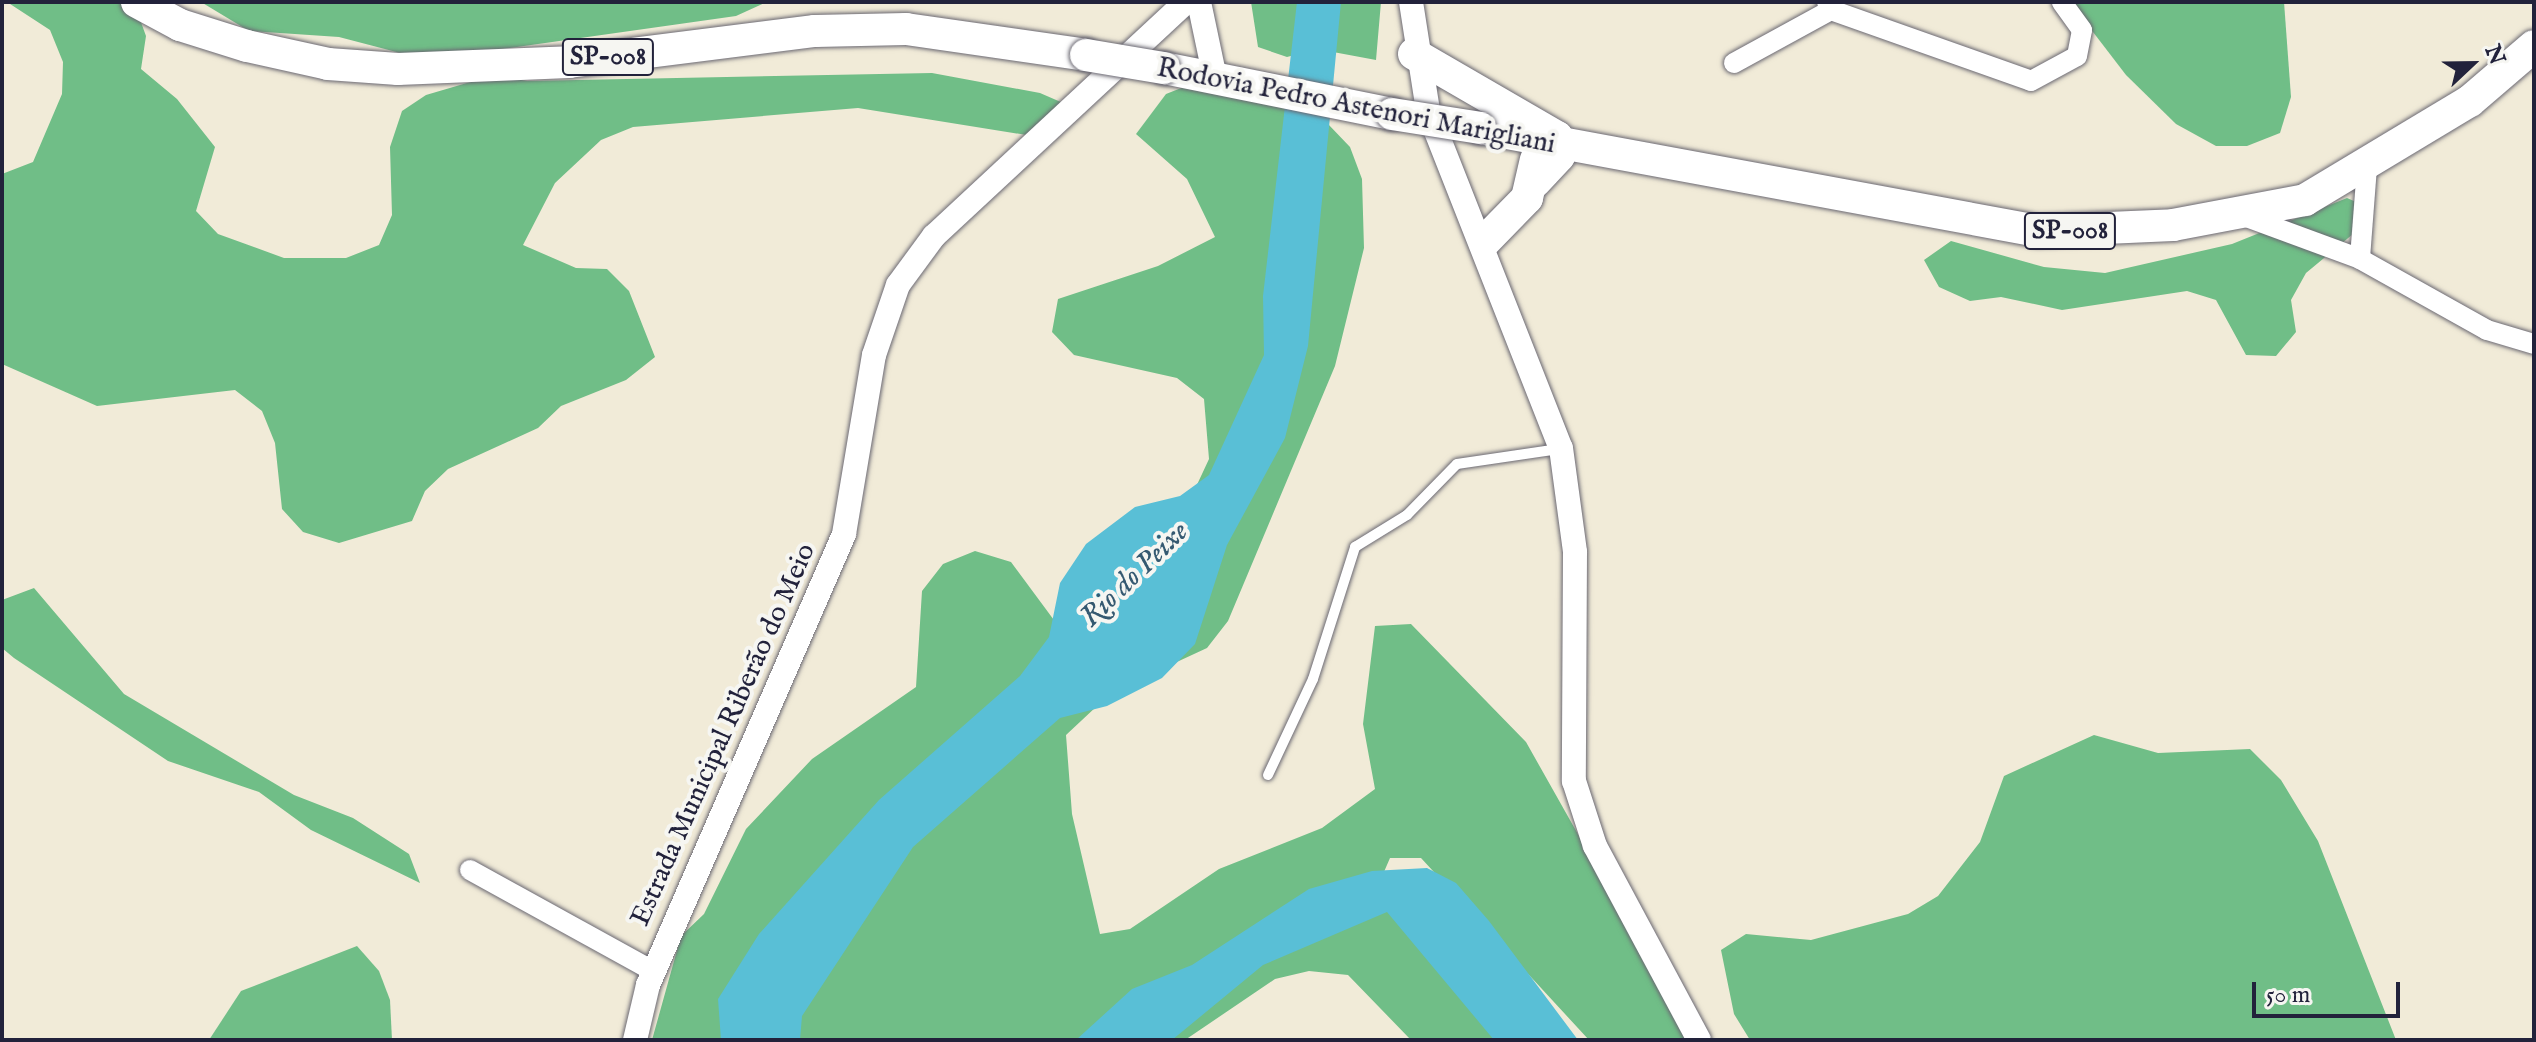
<!DOCTYPE html>
<html>
<head>
<meta charset="utf-8">
<style>
  body { margin:0 }
  #map { position:relative; width:2536px; height:1042px; overflow:hidden; background:#f1ebd8; font-family:"IM FELL English",serif }
  div>[style] { position:absolute }
  [style*='--x'] { left:calc(var(--x)*1px); top:calc(var(--y)*1px); width:calc(var(--w)*1px); rotate:calc(var(--a)*1deg) }
  .forest>* { inset:0; background:#70be87 }
  .water>* { inset:0; background:#59bfd6 }
  .roads { filter:drop-shadow(0 0 2px #6a6872) drop-shadow(0 0 2px #6a6872) }
  .service>* { height:10px; margin:-5px; padding:0 5px; transform-origin:5px; border-radius:5px; background:#fff }
  .minor>* { height:20px; margin:-10px; padding:0 10px; transform-origin:10px; border-radius:10px; background:#fff }
  .tertiary>* { height:24px; margin:-12px; padding:0 12px; transform-origin:12px; border-radius:12px; background:#fff }
  .primary>* { height:32px; margin:-16px; padding:0 16px; transform-origin:16px; border-radius:16px; background:#fff }
  .bridges { filter:drop-shadow(0 0 2px #6a6872) drop-shadow(0 0 2px #6a6872) }
  .primary-bridge>* { height:32px; margin:-16px; padding:0 16px; transform-origin:16px; border-radius:16px; background:#fff }
  span { translate:-50% -50%; white-space:nowrap; text-align:center; line-height:1.15; -webkit-text-stroke:8px #f6f6f2; paint-order:stroke }
  .shield-label span { padding:2px 6px; background:#f6f6f2; border:2px solid; border-radius:6px; -webkit-text-stroke-width:0 }
  .shield-label { font-size:26px; color:#22223b; font-weight:700 }
  .street-label { font-size:28px; color:#22223b }
  .water-label { font-size:30px; color:#355971; font-style:italic }
  .frame { position:absolute; inset:0; border:4px solid #22223b; pointer-events:none }
  .north { position:absolute; left:2432px; top:24px; width:80px; height:80px; -webkit-text-stroke:6px #f6f6f2; paint-order:stroke; rotate:68deg; font-size:22px; font-weight:700; line-height:32px; text-align:center; color:#22223b }
  .north::after { content:''; display:block; margin:auto; width:28px; height:36px; background:#22223b; clip-path:polygon(50% 0,100% 100%,50% 72%,0 100%) }
  .scale { position:absolute; left:2252px; top:982px; width:148px; height:36px; box-sizing:border-box; border:4px solid #22223b; border-top:0; padding-left:10px; font-size:24px; line-height:28px; white-space:nowrap; color:#22223b; -webkit-text-stroke:6px #f6f6f2; paint-order:stroke }
</style>
</head>
<body>
<div id="map">
  <div class="forest">
    <i style="clip-path:polygon(7px 2px,134px 3px,146px 36px,141px 69px,177px 99px,215px 147px,196px 211px,218px 234px,284px 258px,346px 258px,379px 245px,392px 215px,390px 147px,402px 111px,426px 95px,494px 75px,527px 81px,932px 73px,1040px 93px,1070px 106px,1039px 137px,858px 108px,633px 127px,601px 140px,555px 183px,523px 245px,576px 268px,607px 269px,629px 291px,655px 357px,626px 380px,561px 406px,538px 428px,448px 469px,425px 491px,412px 521px,339px 543px,303px 532px,282px 509px,275px 443px,262px 411px,235px 390px,97px 406px,2px 364px,2px 174px,33px 162px,62px 94px,63px 62px,50px 30px)"></i>
    <i style="clip-path:polygon(201px 2px,767px 2px,736px 16px,467px 54px,404px 54px,339px 37px,249px 31px)"></i>
    <i style="clip-path:polygon(1251px 2px,1381px 2px,1376px 60px,1317px 49px,1287px 57px,1258px 47px)"></i>
    <i style="clip-path:polygon(2070px 2px,2284px 2px,2291px 97px,2280px 133px,2247px 146px,2216px 146px,2176px 124px,2126px 75px)"></i>
    <i style="clip-path:polygon(1204px 79px,1328px 124px,1350px 147px,1362px 179px,1364px 248px,1335px 366px,1228px 621px,1207px 648px,1112px 692px,1066px 735px,1072px 814px,1100px 934px,1130px 929px,1219px 869px,1322px 828px,1375px 789px,1363px 724px,1375px 626px,1411px 624px,1526px 742px,1694px 1040px,1589px 1040px,1421px 858px,1390px 858px,1377px 888px,1520px 1040px,1411px 1040px,1348px 975px,1309px 971px,1275px 979px,1185px 1040px,652px 1040px,681px 936px,704px 914px,746px 829px,812px 759px,916px 687px,922px 591px,943px 564px,975px 551px,1011px 562px,1065px 635px,1195px 489px,1209px 459px,1204px 399px,1177px 378px,1074px 355px,1052px 332px,1058px 299px,1158px 266px,1215px 237px,1187px 179px,1136px 134px,1166px 94px)"></i>
    <i style="clip-path:polygon(2347px 198px,2370px 208px,2353px 234px,2306px 273px,2291px 300px,2296px 332px,2276px 356px,2246px 355px,2216px 300px,2187px 291px,2062px 310px,2001px 297px,1970px 301px,1939px 287px,1924px 260px,1951px 241px,2044px 267px,2105px 273px,2232px 244px)"></i>
    <i style="clip-path:polygon(34px 588px,124px 694px,294px 795px,353px 818px,409px 854px,420px 883px,311px 830px,259px 792px,168px 761px,14px 658px,2px 648px,2px 600px)"></i>
    <i style="clip-path:polygon(2094px 735px,2158px 753px,2250px 749px,2281px 780px,2318px 841px,2396px 1040px,1750px 1040px,1734px 1014px,1721px 950px,1746px 934px,1811px 940px,1908px 914px,1938px 896px,1980px 842px,2004px 776px)"></i>
    <i style="clip-path:polygon(357px 946px,379px 971px,390px 1000px,392px 1040px,209px 1040px,241px 991px)"></i>
  </div>
  <div class="water">
    <i style="clip-path:polygon(1297px 2px,1341px 2px,1308px 346px,1285px 438px,1227px 545px,1195px 644px,1162px 678px,1107px 706px,1060px 718px,913px 847px,802px 1016px,800px 1040px,721px 1040px,718px 999px,759px 934px,879px 800px,1020px 676px,1049px 637px,1060px 583px,1086px 544px,1135px 507px,1180px 496px,1209px 475px,1264px 355px,1263px 296px)"></i>
    <i style="clip-path:polygon(1427px 868px,1456px 883px,1489px 921px,1578px 1040px,1494px 1040px,1387px 912px,1263px 965px,1172px 1040px,1076px 1040px,1132px 989px,1192px 965px,1309px 889px,1372px 871px)"></i>
  </div>
  <div class="roads">
    <div class="service">
      <i style="--x:1268;--y:775;--w:106;--a:-64.9"></i>
      <i style="--x:1313;--y:679;--w:139;--a:-72.3"></i>
      <i style="--x:1355;--y:547;--w:61;--a:-31.6"></i>
      <i style="--x:1407;--y:515;--w:71;--a:-45.6"></i>
      <i style="--x:1457;--y:464;--w:103;--a:-8.4"></i>
    </div>
    <div class="minor">
      <i style="--x:1827;--y:2;--w:9;--a:63"></i>
      <i style="--x:1831;--y:10;--w:212;--a:19.5"></i>
      <i style="--x:2031;--y:81;--w:52;--a:-28.5"></i>
      <i style="--x:2077;--y:56;--w:26;--a:-79"></i>
      <i style="--x:2082;--y:30;--w:34;--a:-126"></i>
      <i style="--x:1734;--y:63;--w:111;--a:-28.7"></i>
      <i style="--x:2367;--y:167;--w:92;--a:94.4"></i>
      <i style="--x:2360;--y:259;--w:145;--a:29.2"></i>
      <i style="--x:2487;--y:330;--w:49;--a:16.6"></i>
      <i style="--x:2244;--y:216;--w:124;--a:20.3"></i>
      <i style="--x:470;--y:870;--w:209;--a:28.9"></i>
    </div>
    <div class="tertiary">
      <i style="--x:1199;--y:2;--w:73;--a:78.1"></i>
      <i style="--x:1411;--y:2;--w:110;--a:81.1"></i>
      <i style="--x:1428;--y:111;--w:362;--a:68.5"></i>
      <i style="--x:1561;--y:448;--w:105;--a:82.3"></i>
      <i style="--x:1575;--y:552;--w:229;--a:90.3"></i>
      <i style="--x:1574;--y:781;--w:68;--a:72.1"></i>
      <i style="--x:1595;--y:846;--w:220;--a:61.8"></i>
      <i style="--x:635;--y:1040;--w:57;--a:-76.7"></i>
      <i style="--x:648;--y:985;--w:492;--a:-66.5"></i>
      <i style="--x:844;--y:534;--w:181;--a:-80.5"></i>
      <i style="--x:874;--y:355;--w:74;--a:-71.1"></i>
      <i style="--x:898;--y:285;--w:61;--a:-53.7"></i>
      <i style="--x:934;--y:236;--w:344;--a:-42.9"></i>
    </div>
    <div class="primary">
      <i style="--x:137;--y:2;--w:49;--a:28.1"></i>
      <i style="--x:180;--y:25;--w:70;--a:17.4"></i>
      <i style="--x:247;--y:46;--w:83;--a:12.5"></i>
      <i style="--x:328;--y:64;--w:70;--a:4.1"></i>
      <i style="--x:398;--y:69;--w:171;--a:-2.3"></i>
      <i style="--x:569;--y:62;--w:248;--a:-7.2"></i>
      <i style="--x:815;--y:31;--w:91;--a:-1.3"></i>
      <i style="--x:906;--y:29;--w:182;--a:8.2"></i>
      <i style="--x:1414;--y:54;--w:165;--a:30.1"></i>
      <i style="--x:1557;--y:137;--w:19;--a:84"></i>
      <i style="--x:1559;--y:156;--w:35;--a:133"></i>
      <i style="--x:1164;--y:68;--w:233;--a:11.4"></i>
      <i style="--x:1480;--y:128;--w:567;--a:10.46"></i>
      <i style="--x:2038;--y:231;--w:135;--a:-2.5"></i>
      <i style="--x:2173;--y:225;--w:134;--a:-10.7"></i>
      <i style="--x:2305;--y:200;--w:192;--a:-31"></i>
      <i style="--x:2470;--y:101;--w:84;--a:-40.7"></i>
      <i style="--x:1485;--y:241;--w:60;--a:-45.7"></i>
      <i style="--x:1527;--y:198;--w:39;--a:-77"></i>
    </div>
  </div>
  <div class="bridges">
    <div class="primary-bridge">
      <i style="--x:1086;--y:55;--w:79;--a:9.5"></i>
      <i style="--x:1392;--y:114;--w:89;--a:9"></i>
    </div>
  </div>
  <div class="shield-label">
    <span style="left:608px;top:57px">SP-008</span>
    <span style="left:2070px;top:231px">SP-008</span>
  </div>
  <div class="street-label">
    <span style="left:1356px;top:107px;rotate:11deg">Rodovia Pedro Astenori Marigliani</span>
    <span style="left:724px;top:735px;rotate:-66deg">Estrada Municipal Riberão do Meio</span>
  </div>
  <div class="water-label">
    <span style="left:1135px;top:575px;rotate:-44deg">Rio do Peixe</span>
  </div>
  <div class="frame"></div>
  <div class="north">N</div>
  <div class="scale">50 m</div>
</div>
</body>
</html>
